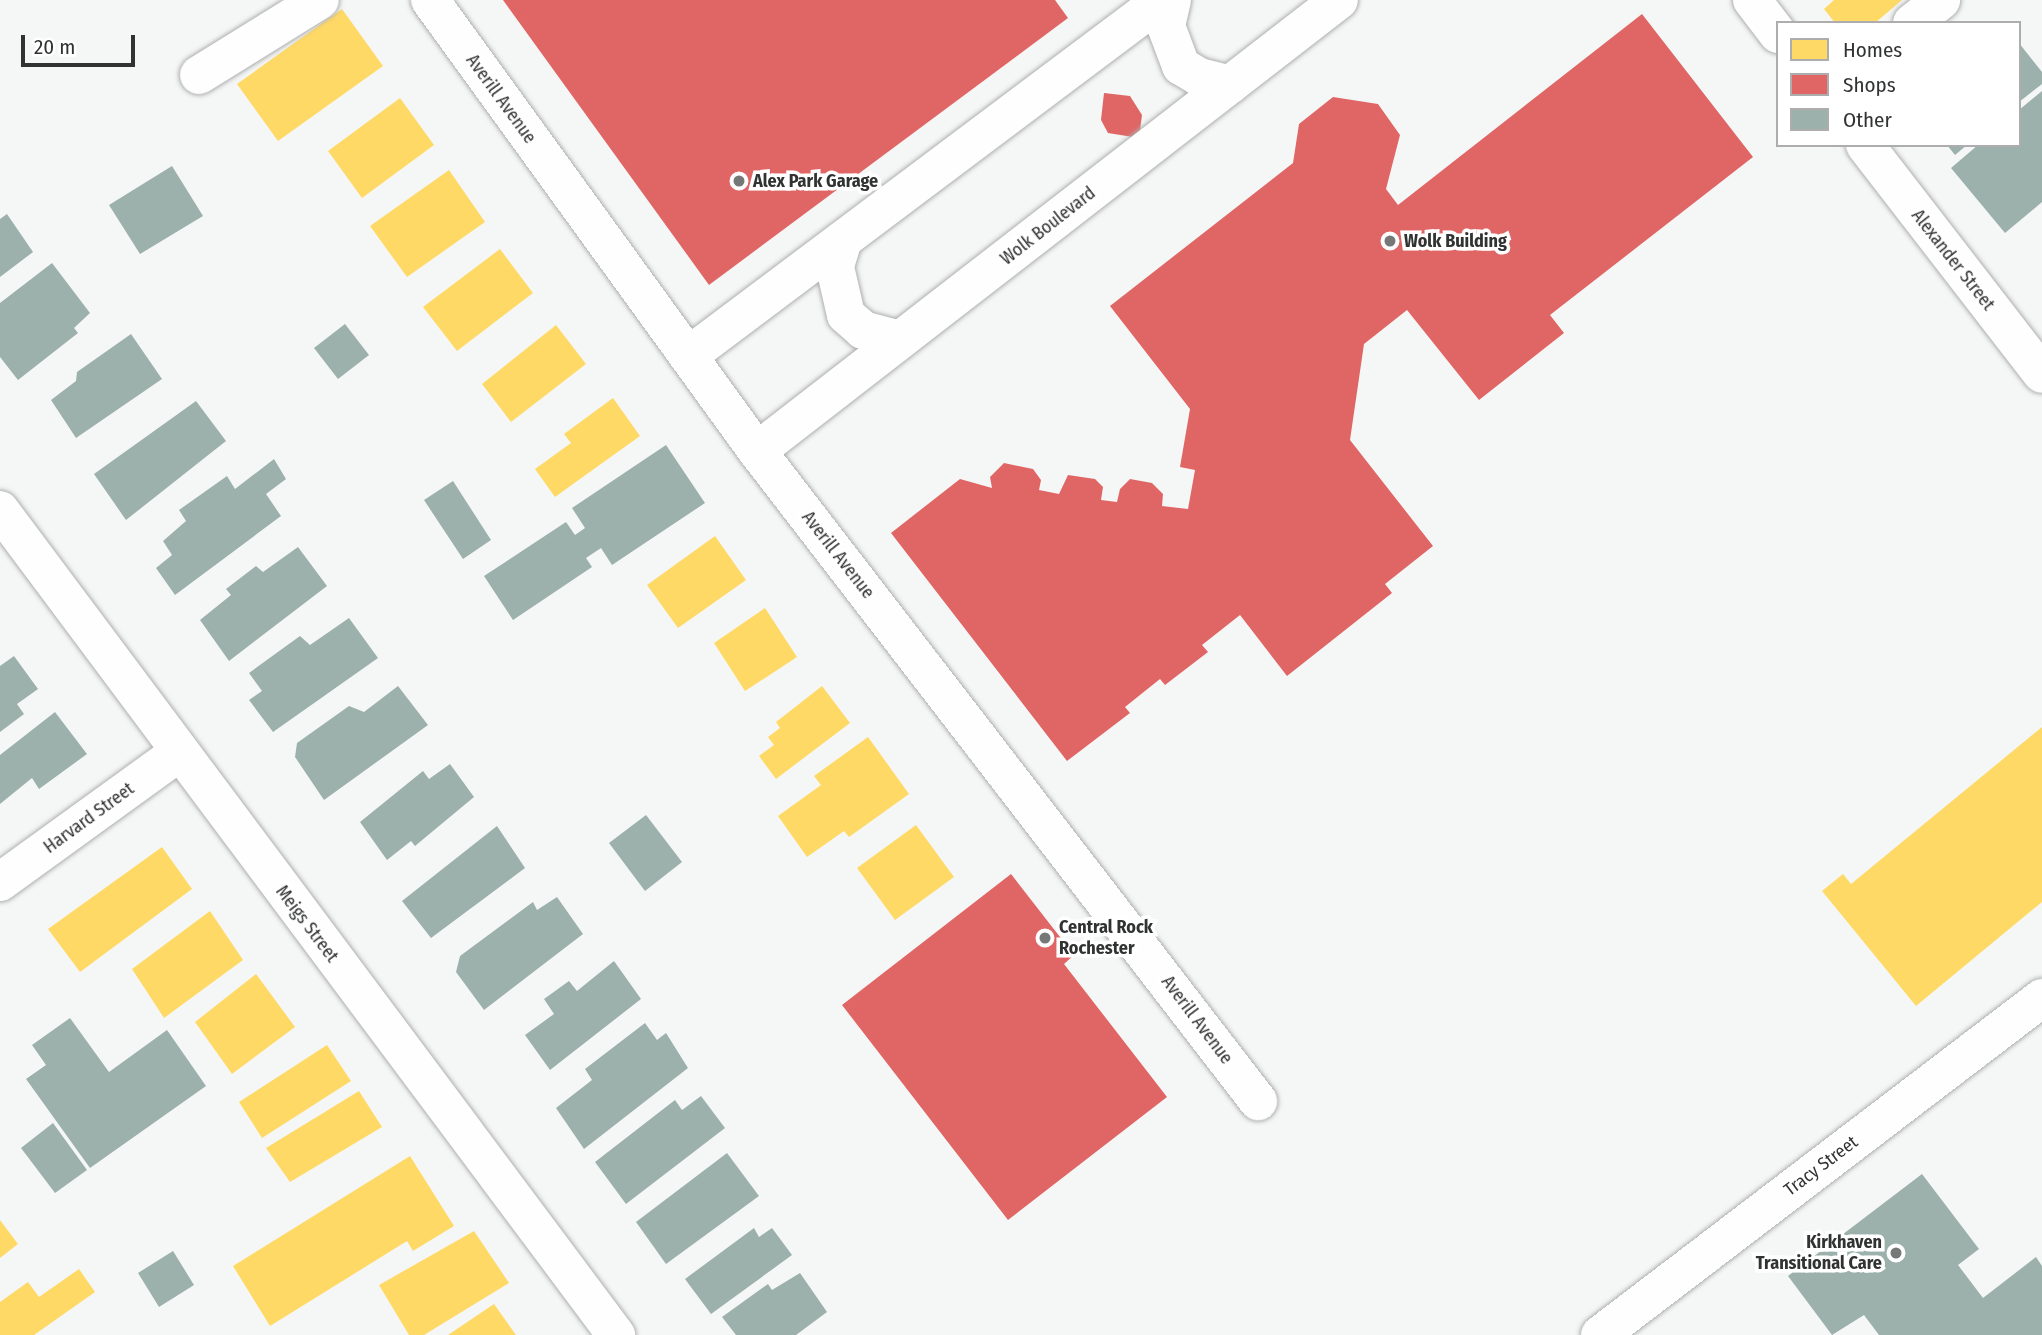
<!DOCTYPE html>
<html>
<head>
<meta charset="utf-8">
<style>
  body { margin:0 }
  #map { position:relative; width:2042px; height:1335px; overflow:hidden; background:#f5f7f6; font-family:"Fira Sans Condensed",sans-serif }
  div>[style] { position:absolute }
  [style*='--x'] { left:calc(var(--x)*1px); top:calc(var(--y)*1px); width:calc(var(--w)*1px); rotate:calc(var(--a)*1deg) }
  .homes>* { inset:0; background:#ffd966 }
  .shops>* { inset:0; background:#e06666 }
  .building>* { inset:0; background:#9cb0ac }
  .roads { filter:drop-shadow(0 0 2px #aeafae) drop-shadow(0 0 2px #aeafae) }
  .minor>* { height:38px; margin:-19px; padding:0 19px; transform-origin:19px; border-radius:19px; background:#fefefe }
  .tertiary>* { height:38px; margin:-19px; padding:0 19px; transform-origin:19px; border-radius:19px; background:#fefefe }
  .dots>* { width:19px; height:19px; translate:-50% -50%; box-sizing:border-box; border:4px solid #fff; border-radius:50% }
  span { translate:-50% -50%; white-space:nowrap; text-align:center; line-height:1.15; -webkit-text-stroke:7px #fff; paint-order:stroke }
  .street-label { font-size:18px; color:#313232 }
  .poi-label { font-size:18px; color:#313232; font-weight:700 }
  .left { translate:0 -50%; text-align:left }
  .right { translate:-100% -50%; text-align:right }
  .legend { position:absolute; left:1776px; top:21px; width:245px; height:126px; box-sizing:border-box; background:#fff; border:2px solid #adadad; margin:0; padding:9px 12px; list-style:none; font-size:21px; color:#313232 }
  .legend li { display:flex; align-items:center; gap:14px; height:35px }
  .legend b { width:35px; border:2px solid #adadad }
  .scale { position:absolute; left:21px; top:35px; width:114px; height:32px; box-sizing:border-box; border:4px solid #313232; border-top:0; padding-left:9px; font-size:21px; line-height:24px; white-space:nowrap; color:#313232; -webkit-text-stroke:5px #fff; paint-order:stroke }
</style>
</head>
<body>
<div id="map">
  <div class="homes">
    <i style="clip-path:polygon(1834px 0,1902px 0,1875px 23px,1835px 23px,1824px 9px)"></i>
    <i style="clip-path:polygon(342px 9px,383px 66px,278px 141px,237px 84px)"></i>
    <i style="clip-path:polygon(400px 98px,434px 145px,362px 198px,328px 151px)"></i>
    <i style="clip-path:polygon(449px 170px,485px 222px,407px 277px,370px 226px)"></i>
    <i style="clip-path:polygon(500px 249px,533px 293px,457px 351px,423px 307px)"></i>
    <i style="clip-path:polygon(556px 325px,586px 364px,511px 422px,482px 384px)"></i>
    <i style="clip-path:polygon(613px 398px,640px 436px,555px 497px,535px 469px,571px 443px,564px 434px)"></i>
    <i style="clip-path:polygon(715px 536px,746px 580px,678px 628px,647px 585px)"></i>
    <i style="clip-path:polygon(765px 608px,797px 657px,745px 691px,714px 643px)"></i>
    <i style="clip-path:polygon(822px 686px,850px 723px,776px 779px,759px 756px,774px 745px,768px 737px,780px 728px,776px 722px)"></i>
    <i style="clip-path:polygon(2042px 727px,2042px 902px,1916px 1006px,1822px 891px,1843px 874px,1851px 884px)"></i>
    <i style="clip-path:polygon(868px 737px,909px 794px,849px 837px,844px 831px,807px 857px,778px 816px,821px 785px,814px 776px)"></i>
    <i style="clip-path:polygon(916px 825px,954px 877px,895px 920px,857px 868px)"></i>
    <i style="clip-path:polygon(162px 847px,192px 889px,80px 972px,48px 929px)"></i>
    <i style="clip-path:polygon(210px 911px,243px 960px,164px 1018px,132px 969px)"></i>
    <i style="clip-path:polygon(256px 974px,295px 1027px,232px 1074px,195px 1022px)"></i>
    <i style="clip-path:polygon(327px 1045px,351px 1081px,262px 1138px,239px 1102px)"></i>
    <i style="clip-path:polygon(359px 1091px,382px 1127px,290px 1182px,266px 1148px)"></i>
    <i style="clip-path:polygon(410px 1156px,454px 1226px,413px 1251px,407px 1241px,270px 1326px,233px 1266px)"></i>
    <i style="clip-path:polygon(0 1220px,18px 1244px,0 1258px)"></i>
    <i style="clip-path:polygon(474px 1231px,509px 1283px,424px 1335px,409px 1335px,379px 1285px)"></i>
    <i style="clip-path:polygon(79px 1269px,95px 1292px,34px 1335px,0 1335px,0 1302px,28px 1282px,39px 1297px)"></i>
    <i style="clip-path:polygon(494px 1304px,516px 1335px,448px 1335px)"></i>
  </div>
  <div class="shops">
    <i style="clip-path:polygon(503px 0,1055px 0,1068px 18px,709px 285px)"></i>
    <i style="clip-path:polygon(1642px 14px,1753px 157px,1550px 315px,1564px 333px,1479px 400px,1407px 310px,1364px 344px,1350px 440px,1433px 546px,1385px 584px,1392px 593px,1287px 676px,1240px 615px,1202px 645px,1208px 652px,1165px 685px,1160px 679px,1125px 707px,1130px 713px,1067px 761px,891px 533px,960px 479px,992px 488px,990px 477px,1004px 463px,1033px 469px,1041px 480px,1039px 490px,1059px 494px,1068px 475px,1095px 479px,1103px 487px,1101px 500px,1117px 502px,1120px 489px,1130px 479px,1152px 483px,1163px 494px,1162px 506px,1188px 509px,1195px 470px,1180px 467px,1190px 409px,1110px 306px,1293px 163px,1299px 124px,1333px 97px,1378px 104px,1400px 135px,1386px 189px,1398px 205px)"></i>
    <i style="clip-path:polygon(1104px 93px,1130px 96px,1142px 115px,1139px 138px,1108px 133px,1101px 120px)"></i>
    <i style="clip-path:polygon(1011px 874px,1074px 955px,1064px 964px,1167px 1097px,1008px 1220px,842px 1005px)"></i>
  </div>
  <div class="building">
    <i style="clip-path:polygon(2019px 43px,2042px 72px,2042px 84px,2019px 102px)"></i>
    <i style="clip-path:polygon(2042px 91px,2042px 202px,2005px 233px,1951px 168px,1978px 145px,2019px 145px,2019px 110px)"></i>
    <i style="clip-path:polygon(1947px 145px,1967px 145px,1955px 155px)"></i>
    <i style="clip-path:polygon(172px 166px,203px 216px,140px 254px,109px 205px)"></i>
    <i style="clip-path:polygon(7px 214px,33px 252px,0 277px,0 219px)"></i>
    <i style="clip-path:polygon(52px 263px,90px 313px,74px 328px,78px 333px,18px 380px,0 357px,0 303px)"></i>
    <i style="clip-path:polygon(345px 324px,369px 355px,338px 379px,314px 348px)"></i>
    <i style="clip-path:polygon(131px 334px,162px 379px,76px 438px,51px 400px,76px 381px,77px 372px)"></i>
    <i style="clip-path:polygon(196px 401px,226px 441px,126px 520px,94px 474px)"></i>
    <i style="clip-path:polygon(666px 445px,705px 503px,612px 565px,601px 548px,586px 558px,592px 567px,513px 620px,484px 576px,566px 522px,575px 535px,585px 528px,572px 508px)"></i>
    <i style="clip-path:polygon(274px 459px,286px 479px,266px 494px,281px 516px,175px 595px,156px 568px,172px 555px,163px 541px,186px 521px,179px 510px,227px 476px,235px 489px)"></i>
    <i style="clip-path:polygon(453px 481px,491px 540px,463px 559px,424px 500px)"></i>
    <i style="clip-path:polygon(298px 547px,327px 586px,229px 661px,200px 620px,231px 595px,226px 589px,256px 566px,263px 572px)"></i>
    <i style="clip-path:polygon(349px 618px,378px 658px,273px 732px,249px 700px,262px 691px,249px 673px,300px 636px,310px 645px)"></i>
    <i style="clip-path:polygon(14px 656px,38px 689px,17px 704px,24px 714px,0 732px,0 666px)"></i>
    <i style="clip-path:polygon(398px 686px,428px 725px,324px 800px,295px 757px,297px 743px,349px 706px,364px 712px)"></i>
    <i style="clip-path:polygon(55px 712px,87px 754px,39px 789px,32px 778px,0 804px,0 755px)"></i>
    <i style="clip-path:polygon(450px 764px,474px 797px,415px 846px,411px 841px,387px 860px,360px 822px,423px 771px,429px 779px)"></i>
    <i style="clip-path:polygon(646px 815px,682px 862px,645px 891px,609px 843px)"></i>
    <i style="clip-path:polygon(497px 826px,525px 868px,431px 938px,402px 901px)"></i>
    <i style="clip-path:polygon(557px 897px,583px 934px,484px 1010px,456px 972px,460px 956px,533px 902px,537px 910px)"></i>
    <i style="clip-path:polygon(614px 961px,641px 999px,550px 1070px,525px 1035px,554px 1014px,544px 999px,569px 981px,577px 991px)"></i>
    <i style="clip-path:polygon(70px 1018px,109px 1072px,167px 1030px,206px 1086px,90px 1168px,26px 1079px,46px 1065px,32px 1045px)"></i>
    <i style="clip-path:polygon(645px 1023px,657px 1040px,666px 1033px,688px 1068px,584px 1149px,556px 1108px,592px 1080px,585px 1069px)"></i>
    <i style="clip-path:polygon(701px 1096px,725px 1128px,626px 1204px,595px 1162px,675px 1100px,682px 1110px)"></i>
    <i style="clip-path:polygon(53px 1123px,87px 1170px,55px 1193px,21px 1148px)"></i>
    <i style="clip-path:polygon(727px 1153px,759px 1196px,666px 1264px,636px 1222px)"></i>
    <i style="clip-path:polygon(1922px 1174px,1979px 1249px,1958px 1265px,1983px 1298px,2036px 1257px,2042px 1266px,2042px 1335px,1879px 1335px,1864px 1315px,1832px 1335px,1788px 1276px)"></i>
    <i style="clip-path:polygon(754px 1228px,759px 1237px,772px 1228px,792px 1255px,711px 1314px,685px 1279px)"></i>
    <i style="clip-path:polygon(173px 1251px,194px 1285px,159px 1307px,138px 1273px)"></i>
    <i style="clip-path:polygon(800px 1273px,827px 1312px,796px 1335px,736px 1335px,722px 1317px,768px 1284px,772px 1290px)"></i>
  </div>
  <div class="roads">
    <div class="minor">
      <i style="--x:430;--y:0;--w:557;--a:54.06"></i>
      <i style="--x:757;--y:451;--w:821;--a:52.38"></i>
      <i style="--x:1172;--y:0;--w:27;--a:103"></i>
      <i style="--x:1166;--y:26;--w:43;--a:69.4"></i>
      <i style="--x:1181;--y:66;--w:21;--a:31"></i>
      <i style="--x:1199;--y:77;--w:32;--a:14"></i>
      <i style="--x:1912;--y:23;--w:37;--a:-38"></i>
      <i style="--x:199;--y:75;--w:142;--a:-31.8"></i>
      <i style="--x:843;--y:240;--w:28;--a:107"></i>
      <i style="--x:835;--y:267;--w:49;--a:77.1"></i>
      <i style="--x:846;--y:315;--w:23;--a:41"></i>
      <i style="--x:863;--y:330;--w:38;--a:15"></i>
      <i style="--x:688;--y:356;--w:593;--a:-36.91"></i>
      <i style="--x:757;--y:451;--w:736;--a:-37.77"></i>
      <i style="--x:0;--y:882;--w:220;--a:-35.9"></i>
      <i style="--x:1600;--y:1335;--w:556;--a:-37.32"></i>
    </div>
    <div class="tertiary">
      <i style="--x:1752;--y:0;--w:43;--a:52.6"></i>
      <i style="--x:1865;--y:145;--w:289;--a:52.3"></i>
      <i style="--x:0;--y:510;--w:1030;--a:53.25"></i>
    </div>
  </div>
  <div class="dots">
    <i style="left:739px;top:181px;background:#767777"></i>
    <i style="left:1390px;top:241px;background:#767777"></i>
    <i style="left:1045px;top:938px;background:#767777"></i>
    <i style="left:1896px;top:1253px;background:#767777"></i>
  </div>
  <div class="street-label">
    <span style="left:501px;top:99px;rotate:54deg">Averill Avenue</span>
    <span style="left:1048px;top:226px;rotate:-38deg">Wolk Boulevard</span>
    <span style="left:1953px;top:260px;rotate:52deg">Alexander Street</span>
    <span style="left:838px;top:555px;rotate:52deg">Averill Avenue</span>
    <span style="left:89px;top:818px;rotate:-36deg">Harvard Street</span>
    <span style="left:307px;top:924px;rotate:53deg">Meigs Street</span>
    <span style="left:1197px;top:1020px;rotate:53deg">Averill Avenue</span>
    <span style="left:1821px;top:1166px;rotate:-37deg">Tracy Street</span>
  </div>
  <div class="poi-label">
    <span class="left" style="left:753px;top:181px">Alex Park Garage</span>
    <span class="left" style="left:1404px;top:241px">Wolk Building</span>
    <span class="left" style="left:1059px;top:938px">Central Rock<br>Rochester</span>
    <span class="right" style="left:1882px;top:1253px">Kirkhaven<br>Transitional Care</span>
  </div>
  <ul class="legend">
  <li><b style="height:19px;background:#ffd966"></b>Homes</li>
  <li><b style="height:19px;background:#e06666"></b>Shops</li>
  <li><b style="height:19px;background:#9cb0ac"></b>Other</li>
  </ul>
  <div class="scale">20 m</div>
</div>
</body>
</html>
